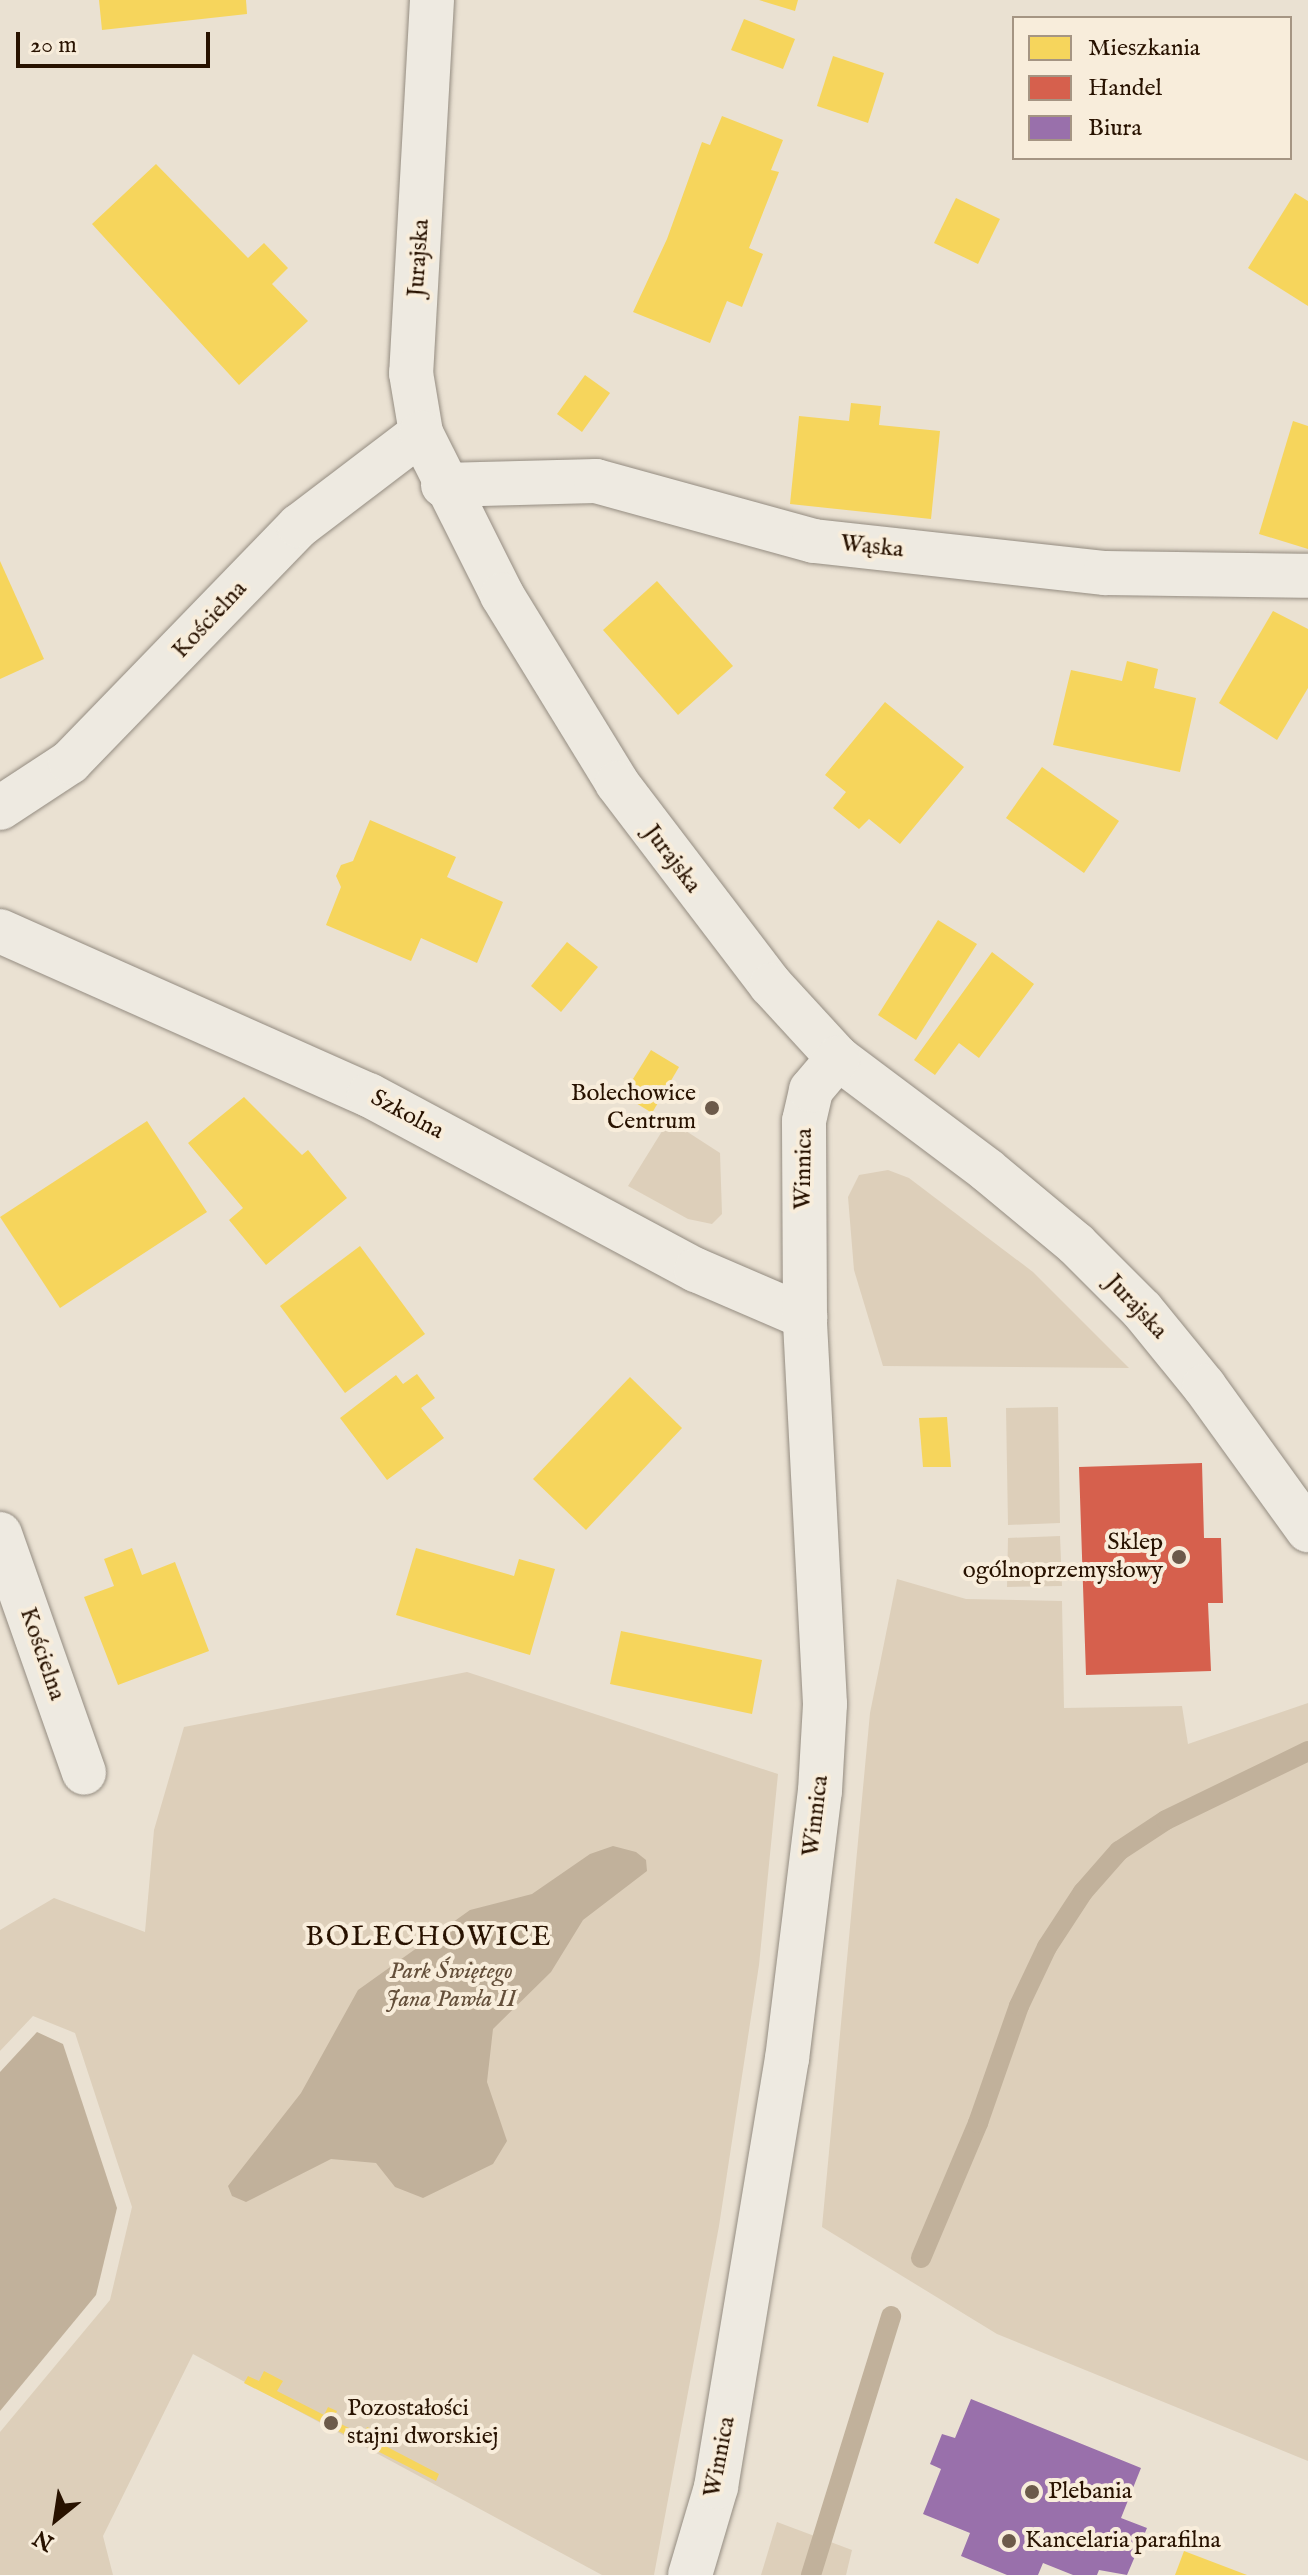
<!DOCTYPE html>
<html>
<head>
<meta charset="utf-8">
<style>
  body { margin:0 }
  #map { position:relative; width:1308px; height:2575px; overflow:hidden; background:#eae1d2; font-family:"IM FELL English",serif }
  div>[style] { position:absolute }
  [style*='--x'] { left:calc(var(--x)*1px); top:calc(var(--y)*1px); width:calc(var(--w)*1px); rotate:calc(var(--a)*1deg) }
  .green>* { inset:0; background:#ddcfba }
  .water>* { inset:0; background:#c1b19b }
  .homes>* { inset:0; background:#f6d55c }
  .shops>* { inset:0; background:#d6604d }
  .offices>* { inset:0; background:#9970ab }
  .stream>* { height:20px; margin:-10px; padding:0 10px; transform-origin:10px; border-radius:10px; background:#c1b19b }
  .roads { filter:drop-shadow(0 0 2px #948c81) drop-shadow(0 0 2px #948c81) }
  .street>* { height:44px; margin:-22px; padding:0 22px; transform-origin:22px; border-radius:22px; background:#eeeae1 }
  .secondary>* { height:44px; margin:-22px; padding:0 22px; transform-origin:22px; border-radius:22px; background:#eeeae1 }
  .dots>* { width:22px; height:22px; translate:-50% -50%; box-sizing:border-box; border:4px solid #f8eddb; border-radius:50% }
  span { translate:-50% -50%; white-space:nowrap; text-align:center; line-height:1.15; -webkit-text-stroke:8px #f8eddb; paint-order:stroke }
  .street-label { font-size:24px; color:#281200 }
  .poi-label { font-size:24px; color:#281200 }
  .right { translate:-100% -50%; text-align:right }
  .left { translate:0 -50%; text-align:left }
  .park-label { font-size:24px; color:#644f3a; font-style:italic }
  .quarter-label { font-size:28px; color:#281200; letter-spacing:2px }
  .legend { position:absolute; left:1012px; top:16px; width:280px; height:144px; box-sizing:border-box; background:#f8eddb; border:2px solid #a59583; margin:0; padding:10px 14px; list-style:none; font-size:24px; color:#281200 }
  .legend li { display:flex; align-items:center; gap:16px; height:40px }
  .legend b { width:40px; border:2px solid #a59583 }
  .north { position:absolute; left:16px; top:2479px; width:80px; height:80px; -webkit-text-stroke:6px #f8eddb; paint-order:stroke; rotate:210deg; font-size:22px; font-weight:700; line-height:32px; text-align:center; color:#281200 }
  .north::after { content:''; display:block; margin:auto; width:28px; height:36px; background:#281200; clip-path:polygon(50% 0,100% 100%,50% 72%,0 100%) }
  .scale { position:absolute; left:16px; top:32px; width:194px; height:36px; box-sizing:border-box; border:4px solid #281200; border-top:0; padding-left:10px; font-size:24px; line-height:28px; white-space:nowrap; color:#281200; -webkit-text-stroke:6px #f8eddb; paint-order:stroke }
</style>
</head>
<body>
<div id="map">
  <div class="green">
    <i style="clip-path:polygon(669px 1120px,720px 1153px,722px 1214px,712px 1224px,688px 1219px,628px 1186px)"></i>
    <i style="clip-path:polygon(888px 1170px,909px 1178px,1033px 1272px,1129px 1368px,883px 1366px,854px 1270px,848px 1197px,859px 1175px)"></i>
    <i style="clip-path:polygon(1058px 1407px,1060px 1523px,1008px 1525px,1006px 1408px)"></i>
    <i style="clip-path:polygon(1060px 1536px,1062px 1586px,1007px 1587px,1008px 1538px)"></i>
    <i style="clip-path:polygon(897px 1579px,966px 1599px,1062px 1601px,1064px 1708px,1182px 1706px,1188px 1744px,1308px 1703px,1308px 2461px,997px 2334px,822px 2227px,870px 1713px)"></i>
    <i style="clip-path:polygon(467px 1672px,778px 1774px,759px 1965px,719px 2226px,654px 2575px,602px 2575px,193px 2354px,103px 2536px,113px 2575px,0 2575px,0 2432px,110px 2300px,132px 2207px,75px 2033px,33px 2016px,0 2051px,0 1930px,54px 1898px,145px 1932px,154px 1830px,184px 1727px)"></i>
    <i style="clip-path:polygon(777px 2522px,852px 2550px,846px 2575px,761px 2575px)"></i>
  </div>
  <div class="water">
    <i style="clip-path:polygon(613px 1846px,636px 1852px,646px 1860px,647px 1871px,583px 1920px,551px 1972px,493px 2029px,487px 2082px,507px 2141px,493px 2164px,423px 2198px,395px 2187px,376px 2163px,331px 2159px,246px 2202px,232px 2196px,228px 2186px,301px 2093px,358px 1990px,470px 1910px,532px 1894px,590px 1854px)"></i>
    <i style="clip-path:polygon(37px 2032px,63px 2044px,117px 2208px,96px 2295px,0 2411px,0 2072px)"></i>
  </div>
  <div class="homes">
    <i style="clip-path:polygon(99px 0,246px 0,247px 14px,102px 30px)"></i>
    <i style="clip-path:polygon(759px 0,798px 0,795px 11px)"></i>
    <i style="clip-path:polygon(744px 19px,795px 39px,783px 69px,731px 50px)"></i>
    <i style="clip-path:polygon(833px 56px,884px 73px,868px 123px,817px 106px)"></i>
    <i style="clip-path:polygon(722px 116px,783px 140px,771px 170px,779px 172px,749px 248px,763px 254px,742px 307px,727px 301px,710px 343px,633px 312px,667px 239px,702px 142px,710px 145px)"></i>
    <i style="clip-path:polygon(156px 164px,248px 258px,264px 243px,288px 268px,272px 284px,308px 321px,239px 385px,92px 224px)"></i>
    <i style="clip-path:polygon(1295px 193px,1308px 201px,1308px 306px,1248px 268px)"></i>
    <i style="clip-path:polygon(956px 198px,1000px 219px,978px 264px,934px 243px)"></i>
    <i style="clip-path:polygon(585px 375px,610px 393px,582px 432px,557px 414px)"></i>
    <i style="clip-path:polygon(851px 403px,881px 406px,879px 425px,940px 431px,931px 519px,790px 504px,799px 416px,849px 421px)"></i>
    <i style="clip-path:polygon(1293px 421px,1308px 426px,1308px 549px,1259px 534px)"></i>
    <i style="clip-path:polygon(0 561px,44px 659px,0 679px)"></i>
    <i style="clip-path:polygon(657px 581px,733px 666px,678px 715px,603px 630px)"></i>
    <i style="clip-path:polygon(1273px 611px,1308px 629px,1308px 688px,1277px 740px,1219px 703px)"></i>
    <i style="clip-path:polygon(1127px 661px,1158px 669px,1154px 688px,1196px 698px,1180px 772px,1053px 745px,1071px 670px,1122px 681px)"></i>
    <i style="clip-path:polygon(885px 702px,964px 767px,900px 844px,869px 819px,859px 829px,833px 808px,846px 792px,825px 775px)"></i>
    <i style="clip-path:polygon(1042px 767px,1119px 821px,1084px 873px,1006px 818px)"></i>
    <i style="clip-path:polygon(370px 820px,456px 857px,447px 877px,503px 902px,477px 963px,421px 938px,411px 961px,326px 925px,341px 887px,336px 876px,341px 865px,353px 861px)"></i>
    <i style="clip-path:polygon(938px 920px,977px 944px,916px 1040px,878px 1015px)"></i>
    <i style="clip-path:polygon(567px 942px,598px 967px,561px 1012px,531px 986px)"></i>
    <i style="clip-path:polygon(992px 952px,1034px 984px,979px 1058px,959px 1043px,935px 1075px,914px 1060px)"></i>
    <i style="clip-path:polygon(651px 1050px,679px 1067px,652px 1113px,623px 1095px)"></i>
    <i style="clip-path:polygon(244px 1097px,302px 1155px,308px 1150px,347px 1198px,266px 1265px,229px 1220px,243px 1208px,188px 1143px)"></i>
    <i style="clip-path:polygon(147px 1121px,207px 1212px,60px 1308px,0 1217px)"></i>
    <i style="clip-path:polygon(360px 1246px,425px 1334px,345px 1393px,280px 1306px)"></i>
    <i style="clip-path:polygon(417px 1374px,435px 1398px,421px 1408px,444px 1438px,387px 1480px,340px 1418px,396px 1375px,403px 1384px)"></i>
    <i style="clip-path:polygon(630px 1377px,682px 1428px,586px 1530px,533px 1479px)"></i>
    <i style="clip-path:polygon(947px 1417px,951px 1467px,923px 1467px,919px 1418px)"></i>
    <i style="clip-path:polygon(132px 1548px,142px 1575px,175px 1562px,209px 1651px,118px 1685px,84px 1597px,114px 1586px,104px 1559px)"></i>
    <i style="clip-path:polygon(416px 1548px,514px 1576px,519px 1559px,555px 1569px,530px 1655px,396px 1615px)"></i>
    <i style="clip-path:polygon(621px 1631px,762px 1660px,752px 1714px,610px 1684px)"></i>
    <i style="clip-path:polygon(264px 2371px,283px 2381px,277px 2391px,324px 2415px,328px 2407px,337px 2411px,333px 2420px,363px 2435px,367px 2427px,376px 2431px,372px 2439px,439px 2474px,436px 2481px,244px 2383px,248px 2376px,259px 2381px)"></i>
    <i style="clip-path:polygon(1184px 2551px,1247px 2575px,1175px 2575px)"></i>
  </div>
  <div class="shops">
    <i style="clip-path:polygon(1202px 1463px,1204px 1538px,1221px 1538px,1223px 1603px,1208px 1603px,1211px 1671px,1086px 1675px,1079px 1467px)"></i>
  </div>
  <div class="offices">
    <i style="clip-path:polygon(971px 2399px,1141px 2468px,1121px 2518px,1147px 2528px,1127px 2575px,1099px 2570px,1097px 2575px,1073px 2575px,1043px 2563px,1038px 2575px,1007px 2575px,961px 2556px,970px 2533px,923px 2514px,941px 2469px,930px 2464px,942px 2434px,955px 2438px)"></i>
  </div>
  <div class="stream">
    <i style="--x:921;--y:2258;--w:147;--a:-67.1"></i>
    <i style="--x:978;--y:2123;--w:124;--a:-70.7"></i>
    <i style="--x:1019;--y:2006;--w:65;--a:-64.6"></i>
    <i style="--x:1047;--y:1947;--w:66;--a:-56.8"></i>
    <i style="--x:1083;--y:1892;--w:55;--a:-48.7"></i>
    <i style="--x:1119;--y:1851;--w:56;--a:-33.4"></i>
    <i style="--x:1166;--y:1820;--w:158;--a:-25.9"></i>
    <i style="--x:811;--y:2575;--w:271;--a:-72.8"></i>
  </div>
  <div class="roads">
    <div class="street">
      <i style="--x:443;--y:485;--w:153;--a:-1.5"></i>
      <i style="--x:596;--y:481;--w:226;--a:15.4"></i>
      <i style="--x:814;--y:541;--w:293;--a:6.3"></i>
      <i style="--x:1105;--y:573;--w:203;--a:0.8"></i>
      <i style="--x:0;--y:808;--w:84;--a:-33.3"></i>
      <i style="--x:70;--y:762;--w:329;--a:-45.9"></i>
      <i style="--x:299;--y:526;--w:153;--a:-37.3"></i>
      <i style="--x:0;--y:931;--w:404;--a:24"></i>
      <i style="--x:369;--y:1095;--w:371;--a:28.2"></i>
      <i style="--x:696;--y:1270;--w:119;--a:23.3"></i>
      <i style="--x:0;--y:1534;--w:253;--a:70.6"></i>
    </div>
    <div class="secondary">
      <i style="--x:432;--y:0;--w:374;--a:93.2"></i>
      <i style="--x:411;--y:373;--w:61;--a:80.5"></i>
      <i style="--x:421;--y:433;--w:181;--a:63.4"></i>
      <i style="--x:502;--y:595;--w:220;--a:58.5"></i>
      <i style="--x:617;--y:783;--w:254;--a:52.7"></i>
      <i style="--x:771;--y:985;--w:99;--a:47.5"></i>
      <i style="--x:838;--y:1058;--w:186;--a:36.9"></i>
      <i style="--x:987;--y:1170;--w:116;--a:39.7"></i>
      <i style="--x:1076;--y:1244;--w:93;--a:45"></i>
      <i style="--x:1142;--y:1310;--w:98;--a:50.8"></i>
      <i style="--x:1204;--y:1386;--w:178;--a:54.2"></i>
      <i style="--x:690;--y:2575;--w:92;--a:-73.5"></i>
      <i style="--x:716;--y:2487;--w:434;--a:-80.6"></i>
      <i style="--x:787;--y:2059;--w:270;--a:-83"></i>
      <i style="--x:820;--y:1791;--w:87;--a:-86.7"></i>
      <i style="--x:825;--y:1704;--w:388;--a:-93"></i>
      <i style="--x:805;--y:1317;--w:196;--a:-90.3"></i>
      <i style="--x:804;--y:1121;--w:32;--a:-77"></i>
      <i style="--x:811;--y:1090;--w:42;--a:-49.8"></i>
    </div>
  </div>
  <div class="dots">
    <i style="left:712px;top:1108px;background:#6c5a4a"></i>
    <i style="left:1179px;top:1557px;background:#6c5a4a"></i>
    <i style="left:331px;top:2423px;background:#6c5a4a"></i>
    <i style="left:1032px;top:2492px;background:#6c5a4a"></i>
    <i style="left:1009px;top:2541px;background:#6c5a4a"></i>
  </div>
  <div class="street-label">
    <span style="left:419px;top:258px;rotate:-86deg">Jurajska</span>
    <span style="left:872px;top:547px;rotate:6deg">Wąska</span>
    <span style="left:210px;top:620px;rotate:-47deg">Kościelna</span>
    <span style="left:672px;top:859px;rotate:53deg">Jurajska</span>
    <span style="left:407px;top:1115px;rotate:28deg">Szkolna</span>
    <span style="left:804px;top:1169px;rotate:-89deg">Winnica</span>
    <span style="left:1136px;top:1307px;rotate:47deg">Jurajska</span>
    <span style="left:42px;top:1654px;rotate:71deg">Kościelna</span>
    <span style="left:816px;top:1816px;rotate:-83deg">Winnica</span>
    <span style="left:720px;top:2457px;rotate:-79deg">Winnica</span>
  </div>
  <div class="poi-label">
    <span class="right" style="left:696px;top:1108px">Bolechowice<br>Centrum</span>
    <span class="right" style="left:1163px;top:1557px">Sklep<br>ogólnoprzemysłowy</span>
    <span class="left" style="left:347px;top:2423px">Pozostałości<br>stajni dworskiej</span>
    <span class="left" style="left:1048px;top:2492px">Plebania</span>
    <span class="left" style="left:1025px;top:2541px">Kancelaria parafilna</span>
  </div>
  <div class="park-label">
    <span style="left:451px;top:1986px">Park Świętego<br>Jana Pawła II</span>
  </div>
  <div class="quarter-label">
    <span style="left:429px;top:1938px">BOLECHOWICE</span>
  </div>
  <ul class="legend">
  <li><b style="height:22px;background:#f6d55c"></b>Mieszkania</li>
  <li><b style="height:22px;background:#d6604d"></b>Handel</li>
  <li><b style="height:22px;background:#9970ab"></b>Biura</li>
  </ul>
  <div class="north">N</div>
  <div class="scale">20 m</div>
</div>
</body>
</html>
